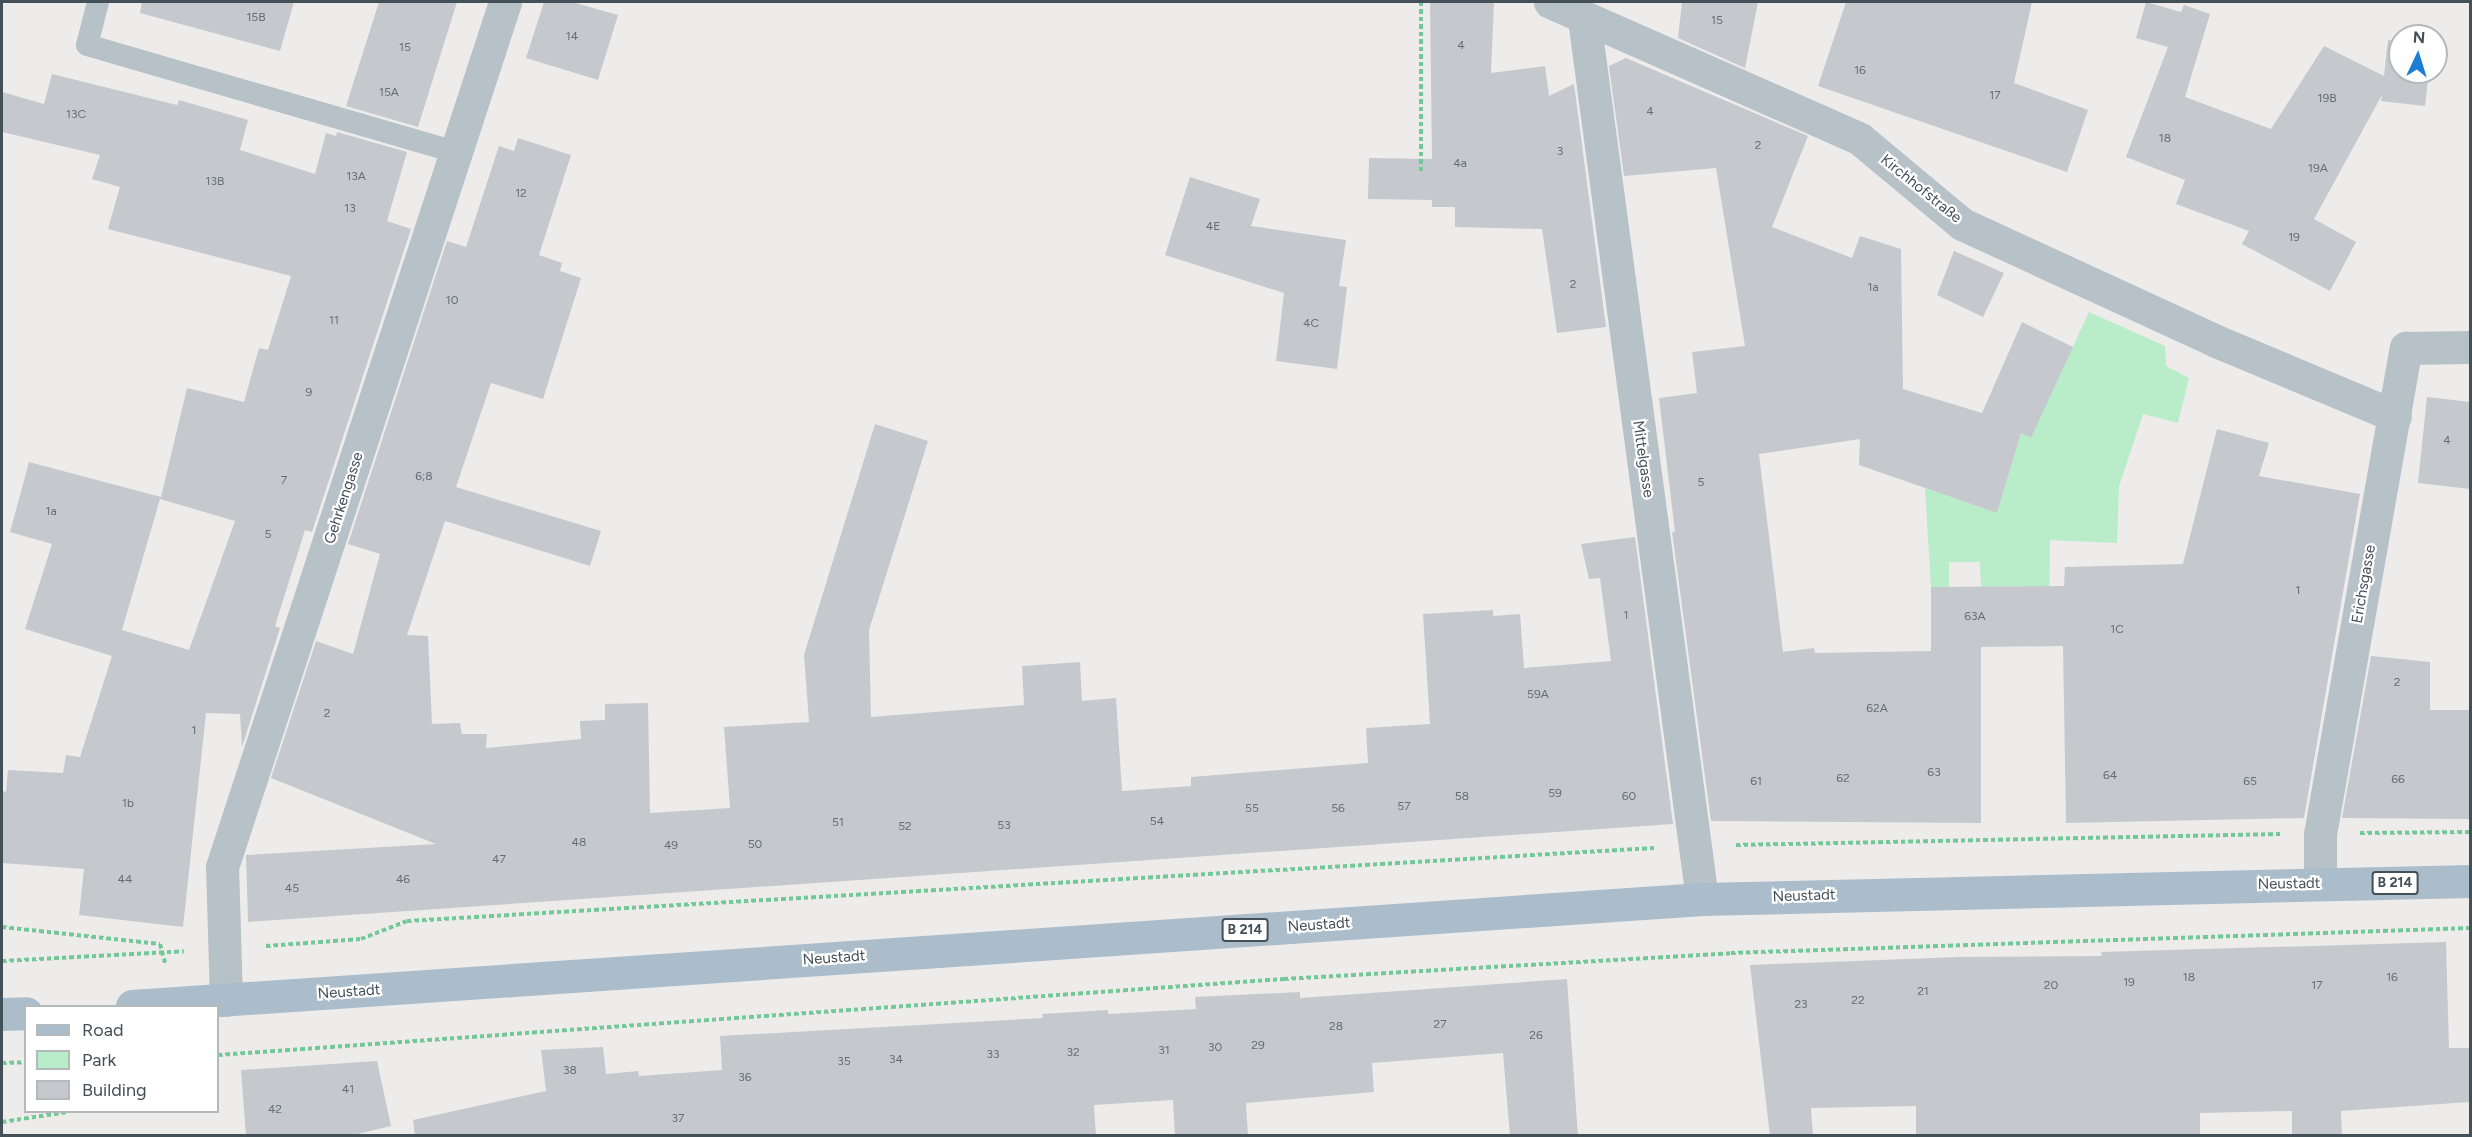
<!DOCTYPE html>
<html>
<head>
<meta charset="utf-8">
<style>
  body { margin:0 }
  #map { position:relative; width:2472px; height:1137px; overflow:hidden; background:#eeebeb; font-family:Figtree,sans-serif }
  div>[style] { position:absolute }
  [style*='--x'] { left:calc(var(--x)*1px); top:calc(var(--y)*1px); width:calc(var(--w)*1px); rotate:calc(var(--a)*1deg) }
  .green>* { inset:0; background:#b9ecc8 }
  .building>* { inset:0; background:#c5c9ce }
  .path>* { height:4px; margin-top:-2px; transform-origin:0; background:repeating-linear-gradient(90deg,#73c897 0 4.5px,transparent 0 7.5px) }
  .service>* { height:22px; margin:-11px; padding:0 11px; transform-origin:11px; border-radius:11px; background:#b7c1c8 }
  .minor>* { height:33px; margin:-16.5px; padding:0 16.5px; transform-origin:16.5px; border-radius:16.5px; background:#b7c1c8 }
  .primary>* { height:33px; margin:-16.5px; padding:0 16.5px; transform-origin:16.5px; border-radius:16.5px; background:#abbdca }
  span { translate:-50% -50%; white-space:nowrap; text-align:center; line-height:1.15; -webkit-text-stroke:4.5px #fff; paint-order:stroke }
  .number-label { font-size:12px; color:#646e76 }
  .number-label span { -webkit-text-stroke-width:0 }
  .shield-label span { padding:2px 4px; background:#fff; border:2px solid; border-radius:4px; -webkit-text-stroke-width:0 }
  .shield-label { font-size:14px; color:#445058; font-weight:700 }
  .street-label { font-size:15px; color:#445058 }
  .frame { position:absolute; inset:0; border:3px solid #445058; pointer-events:none }
  .legend { position:absolute; left:24px; top:1005px; width:195px; height:108px; box-sizing:border-box; background:#fff; border:2px solid #b4b9bc; margin:0; padding:8px 10px; list-style:none; font-size:18px; color:#445058 }
  .legend li { display:flex; align-items:center; gap:12px; height:30px }
  .legend b { width:30px; border:2px solid #b4b9bc }
  .north { position:absolute; left:2388px; top:24px; width:60px; height:60px; box-sizing:border-box; background:#fff; border:2px solid #b4b9bc; border-radius:50%; rotate:4deg; font-size:16px; font-weight:700; line-height:24px; text-align:center; color:#445058 }
  .north::after { content:''; display:block; margin:auto; width:21px; height:27px; background:#1e7ed5; clip-path:polygon(50% 0,100% 100%,50% 72%,0 100%) }
</style>
</head>
<body>
<div id="map">
  <div class="green">
    <i style="clip-path:polygon(2089px 312px,2165px 346px,2166px 366px,2189px 378px,2178px 423px,2143px 414px,2119px 486px,2117px 543px,2050px 540px,2049px 609px,2021px 586px,1981px 587px,1980px 562px,1949px 562px,1949px 587px,1931px 587px,1925px 488px,1997px 513px,2021px 433px,2031px 437px)"></i>
  </div>
  <div class="building">
    <i style="clip-path:polygon(142px 2px,294px 2px,280px 51px,140px 13px)"></i>
    <i style="clip-path:polygon(379px 2px,457px 2px,418px 127px,346px 106px)"></i>
    <i style="clip-path:polygon(544px 2px,572px 2px,618px 15px,598px 80px,526px 58px)"></i>
    <i style="clip-path:polygon(1430px 2px,1494px 2px,1491px 73px,1545px 66px,1549px 96px,1574px 84px,1606px 327px,1557px 333px,1542px 229px,1455px 227px,1455px 207px,1432px 207px,1432px 200px,1368px 199px,1369px 158px,1432px 159px)"></i>
    <i style="clip-path:polygon(1682px 2px,1758px 2px,1745px 68px,1678px 38px)"></i>
    <i style="clip-path:polygon(1846px 2px,2032px 2px,2014px 83px,2088px 110px,2067px 172px,1818px 86px)"></i>
    <i style="clip-path:polygon(2146px 2px,2181px 12px,2184px 5px,2210px 14px,2185px 97px,2271px 129px,2324px 46px,2384px 76px,2388px 40px,2400px 41px,2400px 72px,2429px 72px,2425px 106px,2381px 101px,2382px 95px,2314px 219px,2356px 242px,2330px 291px,2242px 244px,2249px 231px,2176px 204px,2185px 180px,2126px 157px,2168px 47px,2136px 38px)"></i>
    <i style="clip-path:polygon(1626px 58px,1808px 136px,1772px 227px,1852px 258px,1860px 236px,1901px 249px,1903px 389px,1982px 413px,2022px 322px,2073px 347px,2031px 438px,2021px 433px,1997px 513px,1859px 465px,1860px 439px,1759px 454px,1783px 652px,1814px 648px,1815px 653px,1931px 651px,1931px 587px,2064px 586px,2065px 567px,2183px 564px,2217px 429px,2269px 443px,2259px 476px,2360px 494px,2304px 818px,2066px 823px,2063px 646px,1981px 647px,1981px 823px,1711px 821px,1672px 532px,1675px 532px,1659px 398px,1697px 393px,1692px 352px,1745px 346px,1716px 168px,1624px 176px,1609px 66px)"></i>
    <i style="clip-path:polygon(evenodd,52px 74px,177px 105px,179px 100px,248px 120px,240px 150px,315px 174px,326px 133px,336px 136px,337px 132px,407px 152px,387px 221px,411px 229px,312px 532px,305px 530px,275px 626px,280px 628px,242px 747px,240px 714px,206px 713px,183px 927px,79px 915px,84px 869px,2px 863px,2px 791px,6px 792px,8px 770px,63px 773px,66px 755px,80px 757px,112px 656px,25px 629px,52px 544px,10px 532px,29px 462px,161px 497px,187px 388px,244px 402px,259px 348px,268px 350px,291px 276px,108px 229px,120px 187px,92px 179px,100px 155px,2px 132px,2px 92px,44px 104px,52px 74px,160px 499px,235px 521px,189px 650px,122px 630px,160px 499px)"></i>
    <i style="clip-path:polygon(518px 138px,571px 155px,539px 255px,562px 263px,560px 271px,581px 278px,543px 399px,491px 383px,456px 487px,601px 531px,590px 566px,445px 521px,407px 635px,428px 636px,432px 724px,460px 723px,462px 734px,487px 734px,486px 748px,581px 739px,580px 721px,605px 720px,605px 704px,648px 703px,650px 813px,730px 808px,724px 727px,809px 722px,804px 655px,875px 424px,928px 441px,869px 630px,871px 717px,1024px 705px,1022px 666px,1080px 662px,1082px 701px,1116px 698px,1122px 791px,1191px 786px,1191px 777px,1368px 763px,1366px 728px,1430px 724px,1423px 614px,1493px 610px,1493px 616px,1520px 614px,1524px 668px,1611px 661px,1600px 578px,1589px 579px,1581px 544px,1635px 537px,1673px 824px,248px 922px,246px 855px,436px 844px,271px 778px,316px 641px,353px 654px,380px 554px,348px 544px,447px 241px,466px 247px,499px 146px,514px 151px)"></i>
    <i style="clip-path:polygon(1190px 177px,1260px 199px,1251px 226px,1346px 240px,1339px 286px,1347px 287px,1337px 369px,1276px 361px,1284px 293px,1165px 255px)"></i>
    <i style="clip-path:polygon(1954px 251px,2004px 273px,1983px 317px,1937px 295px)"></i>
    <i style="clip-path:polygon(2427px 397px,2470px 402px,2470px 489px,2418px 483px)"></i>
    <i style="clip-path:polygon(2371px 656px,2430px 662px,2430px 710px,2470px 710px,2470px 819px,2342px 818px)"></i>
    <i style="clip-path:polygon(2446px 942px,2449px 1048px,2470px 1048px,2469px 1102px,2341px 1111px,2342px 1136px,2292px 1136px,2292px 1111px,2200px 1113px,2200px 1136px,1916px 1136px,1916px 1106px,1811px 1108px,1813px 1136px,1770px 1136px,1750px 965px,1958px 957px,2102px 956px,2101px 952px)"></i>
    <i style="clip-path:polygon(1567px 979px,1578px 1136px,1510px 1136px,1503px 1053px,1372px 1063px,1374px 1092px,1246px 1103px,1248px 1136px,1175px 1136px,1173px 1100px,1094px 1105px,1096px 1136px,415px 1136px,413px 1120px,546px 1091px,541px 1050px,603px 1047px,606px 1074px,638px 1071px,639px 1076px,722px 1070px,720px 1036px,1043px 1018px,1042px 1014px,1108px 1010px,1108px 1014px,1196px 1009px,1195px 997px,1300px 992px,1300px 998px)"></i>
    <i style="clip-path:polygon(377px 1061px,391px 1126px,349px 1136px,246px 1136px,241px 1070px)"></i>
  </div>
  <div class="path">
    <i style="--x:1421;--y:171;--w:169;--a:-90"></i>
    <i style="--x:2360;--y:833;--w:110;--a:-0.5"></i>
    <i style="--x:1736;--y:845;--w:545;--a:-1.16"></i>
    <i style="--x:2;--y:927;--w:159;--a:6.1"></i>
    <i style="--x:160;--y:944;--w:20;--a:75"></i>
    <i style="--x:266;--y:946;--w:95;--a:-4.2"></i>
    <i style="--x:361;--y:939;--w:49;--a:-21.4"></i>
    <i style="--x:407;--y:921;--w:1249;--a:-3.35"></i>
    <i style="--x:2;--y:961;--w:182;--a:-3.1"></i>
    <i style="--x:218;--y:1055;--w:1069;--a:-4.08"></i>
    <i style="--x:1284;--y:979;--w:448;--a:-3.3"></i>
    <i style="--x:1731;--y:953;--w:739;--a:-1.94"></i>
    <i style="--x:2;--y:1063;--w:24;--a:-2"></i>
    <i style="--x:2;--y:1122;--w:66;--a:-8.7"></i>
  </div>
  <div class="service">
    <i style="--x:98;--y:2;--w:44;--a:104.3"></i>
    <i style="--x:87;--y:45;--w:384;--a:16.2"></i>
  </div>
  <div class="minor">
    <i style="--x:1550;--y:2;--w:339;--a:23.8"></i>
    <i style="--x:1860;--y:139;--w:133;--a:39.8"></i>
    <i style="--x:1962;--y:224;--w:280;--a:24.7"></i>
    <i style="--x:2216;--y:341;--w:194;--a:22.7"></i>
    <i style="--x:1584;--y:19;--w:888;--a:82.36"></i>
    <i style="--x:2320;--y:884;--w:50;--a:-90"></i>
    <i style="--x:2320;--y:834;--w:494;--a:-80"></i>
    <i style="--x:2406;--y:348;--w:64;--a:-0.9"></i>
    <i style="--x:226;--y:1000;--w:133;--a:-91.7"></i>
    <i style="--x:222;--y:867;--w:910;--a:-71.88"></i>
  </div>
  <div class="primary">
    <i style="--x:132;--y:1006;--w:1574;--a:-3.9"></i>
    <i style="--x:1702;--y:899;--w:768;--a:-1.34"></i>
    <i style="--x:2;--y:1014;--w:24;--a:-2"></i>
  </div>
  <div class="number-label">
    <span style="left:256px;top:18px">15B</span>
    <span style="left:1717px;top:21px">15</span>
    <span style="left:572px;top:37px">14</span>
    <span style="left:1461px;top:46px">4</span>
    <span style="left:405px;top:48px">15</span>
    <span style="left:1860px;top:71px">16</span>
    <span style="left:389px;top:93px">15A</span>
    <span style="left:1995px;top:96px">17</span>
    <span style="left:2327px;top:99px">19B</span>
    <span style="left:1650px;top:112px">4</span>
    <span style="left:76px;top:115px">13C</span>
    <span style="left:2165px;top:139px">18</span>
    <span style="left:1758px;top:146px">2</span>
    <span style="left:1560px;top:152px">3</span>
    <span style="left:1460px;top:164px">4a</span>
    <span style="left:2318px;top:169px">19A</span>
    <span style="left:356px;top:177px">13A</span>
    <span style="left:215px;top:182px">13B</span>
    <span style="left:521px;top:194px">12</span>
    <span style="left:350px;top:209px">13</span>
    <span style="left:1213px;top:227px">4E</span>
    <span style="left:2294px;top:238px">19</span>
    <span style="left:1573px;top:285px">2</span>
    <span style="left:1873px;top:288px">1a</span>
    <span style="left:452px;top:301px">10</span>
    <span style="left:334px;top:321px">11</span>
    <span style="left:1311px;top:324px">4C</span>
    <span style="left:309px;top:393px">9</span>
    <span style="left:2447px;top:441px">4</span>
    <span style="left:424px;top:477px">6;8</span>
    <span style="left:284px;top:481px">7</span>
    <span style="left:1701px;top:483px">5</span>
    <span style="left:51px;top:512px">1a</span>
    <span style="left:268px;top:535px">5</span>
    <span style="left:2298px;top:591px">1</span>
    <span style="left:1626px;top:616px">1</span>
    <span style="left:1975px;top:617px">63A</span>
    <span style="left:2117px;top:630px">1C</span>
    <span style="left:2397px;top:683px">2</span>
    <span style="left:1538px;top:695px">59A</span>
    <span style="left:1877px;top:709px">62A</span>
    <span style="left:327px;top:714px">2</span>
    <span style="left:194px;top:731px">1</span>
    <span style="left:1934px;top:773px">63</span>
    <span style="left:2110px;top:776px">64</span>
    <span style="left:1843px;top:779px">62</span>
    <span style="left:2398px;top:780px">66</span>
    <span style="left:1756px;top:782px">61</span>
    <span style="left:2250px;top:782px">65</span>
    <span style="left:1555px;top:794px">59</span>
    <span style="left:1462px;top:797px">58</span>
    <span style="left:1629px;top:797px">60</span>
    <span style="left:128px;top:804px">1b</span>
    <span style="left:1404px;top:807px">57</span>
    <span style="left:1252px;top:809px">55</span>
    <span style="left:1338px;top:809px">56</span>
    <span style="left:1157px;top:822px">54</span>
    <span style="left:838px;top:823px">51</span>
    <span style="left:1004px;top:826px">53</span>
    <span style="left:905px;top:827px">52</span>
    <span style="left:579px;top:843px">48</span>
    <span style="left:755px;top:845px">50</span>
    <span style="left:671px;top:846px">49</span>
    <span style="left:499px;top:860px">47</span>
    <span style="left:125px;top:880px">44</span>
    <span style="left:403px;top:880px">46</span>
    <span style="left:292px;top:889px">45</span>
    <span style="left:2189px;top:978px">18</span>
    <span style="left:2392px;top:978px">16</span>
    <span style="left:2129px;top:983px">19</span>
    <span style="left:2051px;top:986px">20</span>
    <span style="left:2317px;top:986px">17</span>
    <span style="left:1923px;top:992px">21</span>
    <span style="left:1858px;top:1001px">22</span>
    <span style="left:1801px;top:1005px">23</span>
    <span style="left:1440px;top:1025px">27</span>
    <span style="left:1336px;top:1027px">28</span>
    <span style="left:1536px;top:1036px">26</span>
    <span style="left:1258px;top:1046px">29</span>
    <span style="left:1215px;top:1048px">30</span>
    <span style="left:1164px;top:1051px">31</span>
    <span style="left:1073px;top:1053px">32</span>
    <span style="left:993px;top:1055px">33</span>
    <span style="left:896px;top:1060px">34</span>
    <span style="left:844px;top:1062px">35</span>
    <span style="left:570px;top:1071px">38</span>
    <span style="left:745px;top:1078px">36</span>
    <span style="left:348px;top:1090px">41</span>
    <span style="left:275px;top:1110px">42</span>
    <span style="left:678px;top:1119px">37</span>
  </div>
  <div class="shield-label">
    <span style="left:2395px;top:883px">B 214</span>
    <span style="left:1245px;top:930px">B 214</span>
  </div>
  <div class="street-label">
    <span style="left:1921px;top:189px;rotate:39deg">Kirchhofstraße</span>
    <span style="left:1643px;top:459px;rotate:82deg">Mittelgasse</span>
    <span style="left:344px;top:498px;rotate:-72deg">Gehrkengasse</span>
    <span style="left:2364px;top:584px;rotate:-80deg">Erichsgasse</span>
    <span style="left:2289px;top:884px;rotate:-1deg">Neustadt</span>
    <span style="left:1804px;top:896px;rotate:-2deg">Neustadt</span>
    <span style="left:1319px;top:925px;rotate:-4deg">Neustadt</span>
    <span style="left:834px;top:958px;rotate:-4deg">Neustadt</span>
    <span style="left:349px;top:992px;rotate:-4deg">Neustadt</span>
  </div>
  <div class="frame"></div>
  <ul class="legend">
  <li><b style="height:8px;background:#abbdca"></b>Road</li>
  <li><b style="height:16px;background:#b9ecc8"></b>Park</li>
  <li><b style="height:16px;background:#c5c9ce"></b>Building</li>
  </ul>
  <div class="north">N</div>
</div>
</body>
</html>
